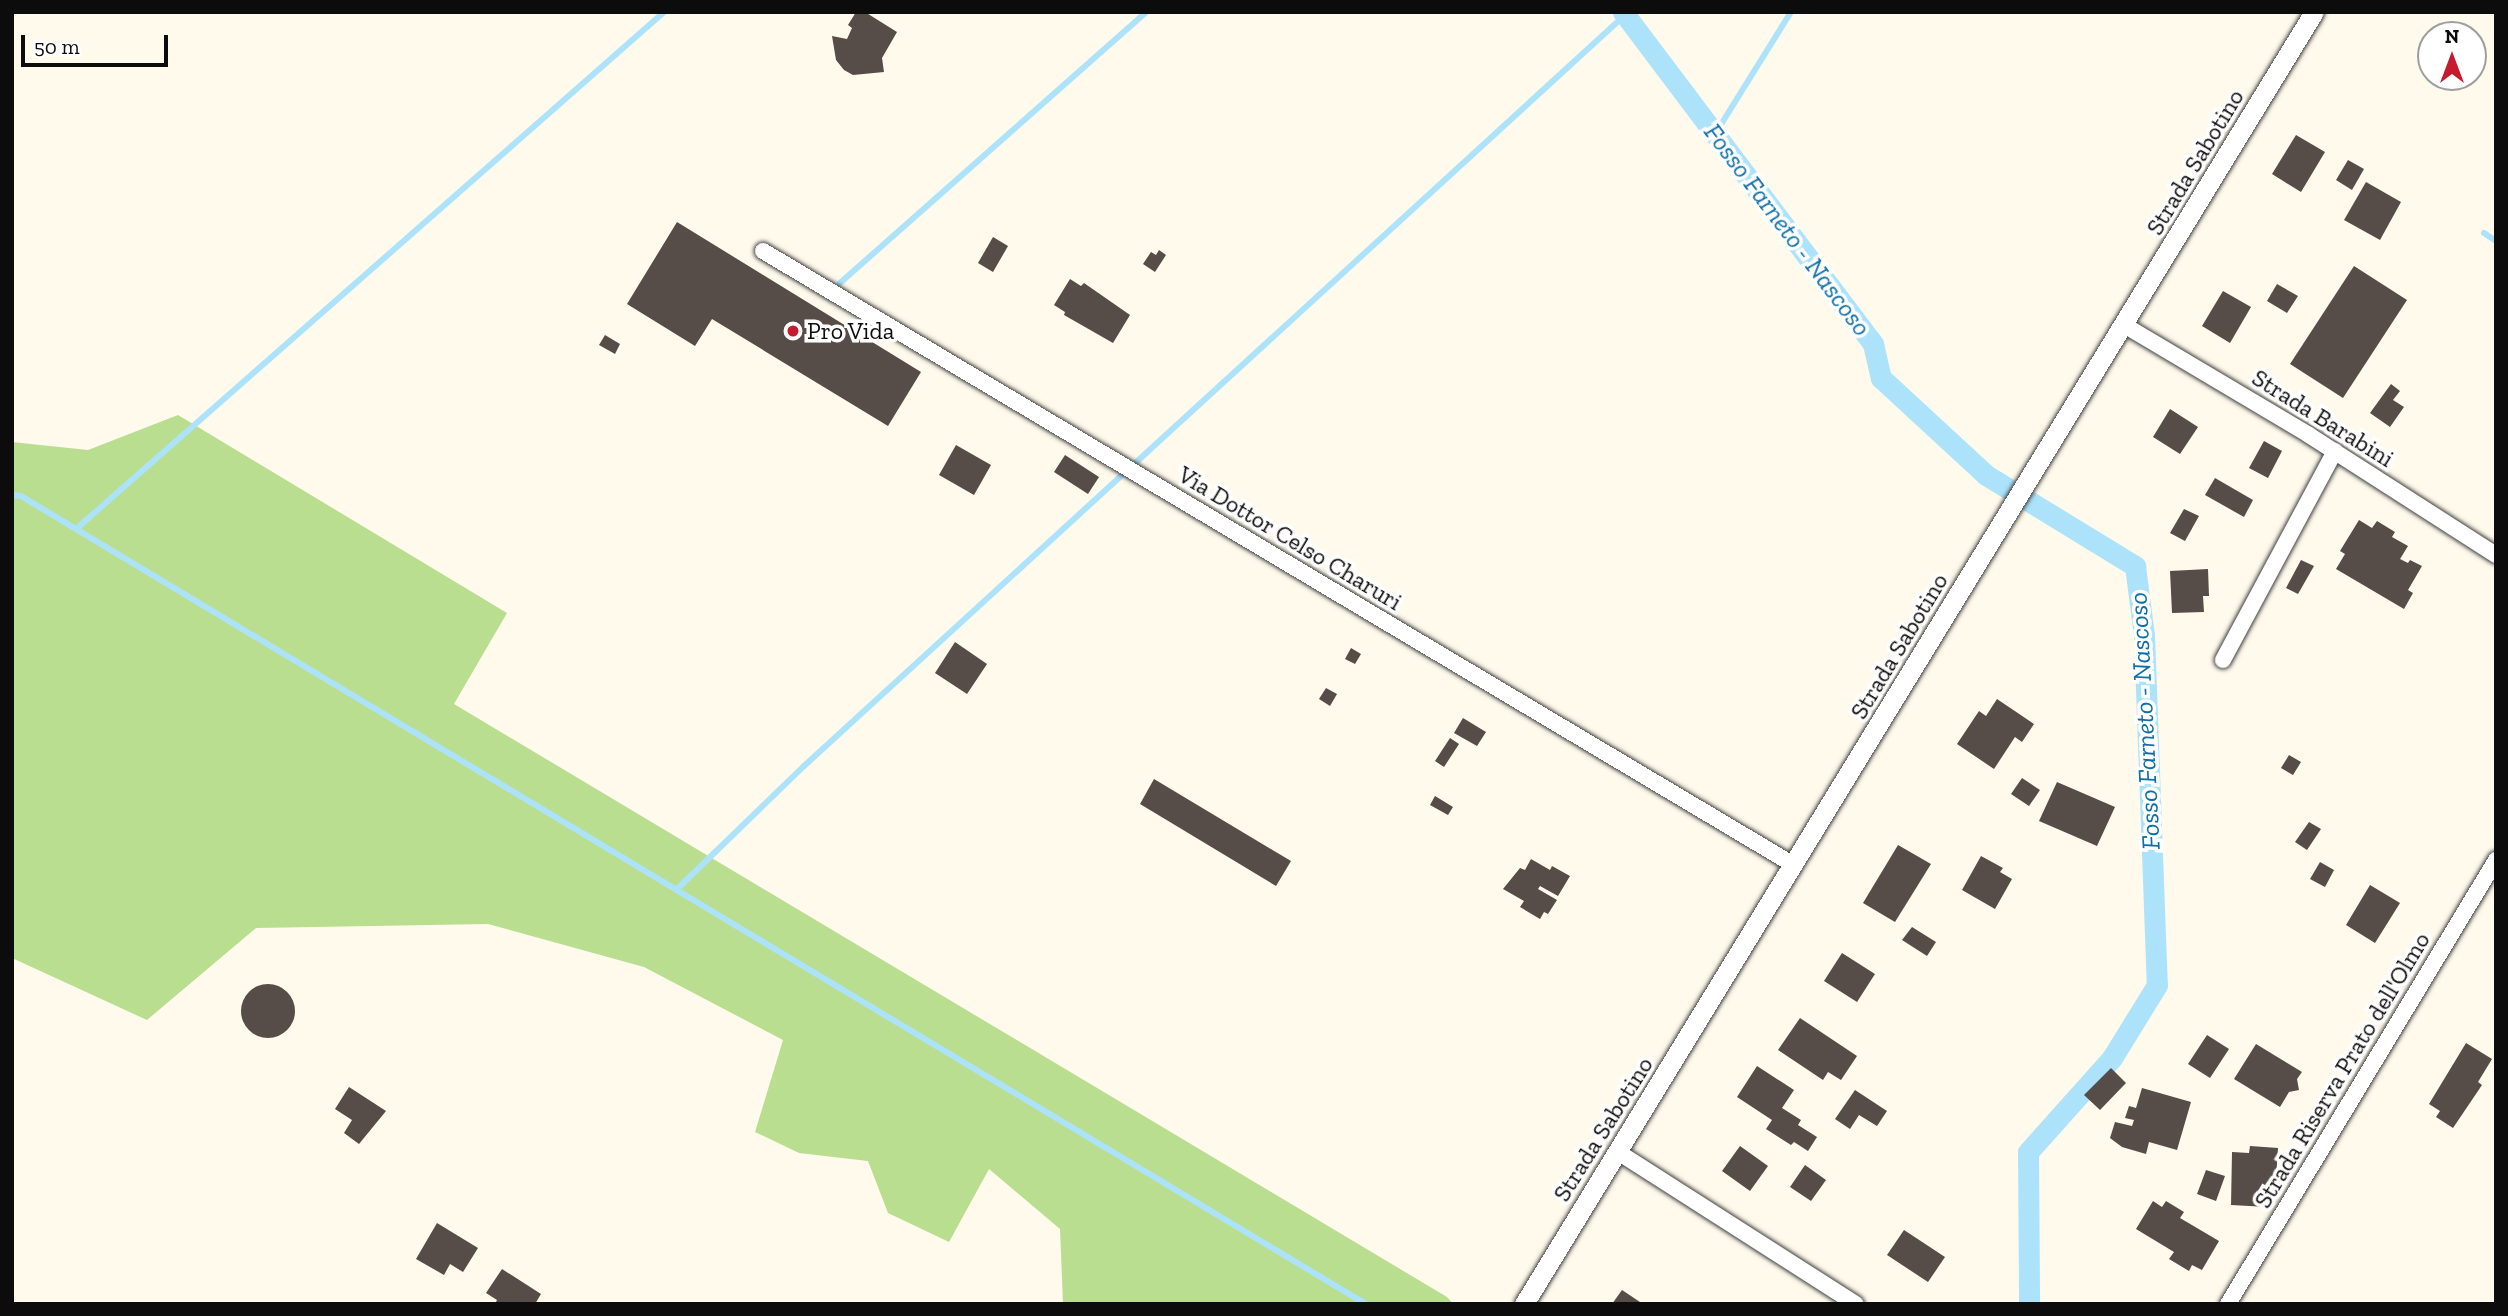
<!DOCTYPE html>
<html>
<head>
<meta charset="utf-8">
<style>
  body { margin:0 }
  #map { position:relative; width:2508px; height:1316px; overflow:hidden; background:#fffaec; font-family:"Zilla Slab",serif }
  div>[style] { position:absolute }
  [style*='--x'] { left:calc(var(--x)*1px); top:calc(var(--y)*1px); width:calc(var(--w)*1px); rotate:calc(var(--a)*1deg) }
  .forest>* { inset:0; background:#b9de90 }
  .stream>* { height:6px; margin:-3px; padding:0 3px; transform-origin:3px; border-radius:3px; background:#ace3fb }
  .canal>* { height:21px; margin:-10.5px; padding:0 10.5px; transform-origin:10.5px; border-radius:10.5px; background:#ace3fb }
  .building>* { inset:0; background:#564c48 }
  .round { border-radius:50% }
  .roads { filter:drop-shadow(0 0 2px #3f3f3f) drop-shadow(0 0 2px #3f3f3f) }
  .minor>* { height:16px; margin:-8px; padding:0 8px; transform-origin:8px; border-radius:8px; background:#fff }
  .tertiary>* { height:19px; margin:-9.5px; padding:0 9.5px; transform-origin:9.5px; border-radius:9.5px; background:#fff }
  .dots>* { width:19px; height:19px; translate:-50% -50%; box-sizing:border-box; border:4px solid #fff; border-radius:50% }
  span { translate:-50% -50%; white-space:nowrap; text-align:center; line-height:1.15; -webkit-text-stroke:7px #fff; paint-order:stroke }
  .street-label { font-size:24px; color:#0c0c0c }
  .poi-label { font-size:24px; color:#0c0c0c }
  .left { translate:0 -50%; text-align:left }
  .water-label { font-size:26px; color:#0d6fa7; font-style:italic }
  .frame { position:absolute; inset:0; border:14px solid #0c0c0c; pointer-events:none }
  .north { position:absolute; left:2417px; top:21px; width:70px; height:70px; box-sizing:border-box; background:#fff; border:2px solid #9e9e9e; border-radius:50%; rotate:0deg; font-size:19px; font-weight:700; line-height:28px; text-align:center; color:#0c0c0c }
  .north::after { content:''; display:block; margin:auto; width:24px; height:32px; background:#c61a2f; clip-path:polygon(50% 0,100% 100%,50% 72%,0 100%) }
  .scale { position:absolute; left:21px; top:35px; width:147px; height:32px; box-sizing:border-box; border:4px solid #0c0c0c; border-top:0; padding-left:9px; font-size:21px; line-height:24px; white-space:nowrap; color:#0c0c0c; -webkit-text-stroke:5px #fff; paint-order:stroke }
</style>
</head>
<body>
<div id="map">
  <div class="forest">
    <i style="clip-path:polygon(178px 415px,507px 613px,454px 704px,1447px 1297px,1453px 1304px,1063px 1304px,1060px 1229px,989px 1169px,949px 1242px,888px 1213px,868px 1161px,799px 1153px,755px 1132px,783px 1040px,644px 967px,488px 924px,256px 928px,147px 1020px,12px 958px,12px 442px,88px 450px)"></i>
  </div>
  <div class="stream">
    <i style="--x:1715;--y:134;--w:144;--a:-58.1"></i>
    <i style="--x:2484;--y:233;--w:14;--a:34"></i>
    <i style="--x:840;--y:283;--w:409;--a:-41.5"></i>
    <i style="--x:12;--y:495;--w:9;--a:6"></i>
    <i style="--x:21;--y:496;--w:1569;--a:31"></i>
    <i style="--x:76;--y:529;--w:783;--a:-41.32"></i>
    <i style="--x:676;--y:890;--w:178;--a:-44.1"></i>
    <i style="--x:804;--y:766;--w:1113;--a:-42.45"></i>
  </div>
  <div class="canal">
    <i style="--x:1623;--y:12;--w:416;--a:53"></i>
    <i style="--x:1873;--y:344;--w:35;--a:77"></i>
    <i style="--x:1881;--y:378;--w:143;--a:42.7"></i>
    <i style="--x:1986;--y:475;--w:175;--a:31.4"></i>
    <i style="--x:2135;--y:566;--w:70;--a:82.6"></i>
    <i style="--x:2144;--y:635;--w:350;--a:87.9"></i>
    <i style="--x:2157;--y:985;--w:86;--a:121.7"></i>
    <i style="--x:2112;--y:1058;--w:126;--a:131.8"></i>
    <i style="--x:2028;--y:1152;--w:152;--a:89.6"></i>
  </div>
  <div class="building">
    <i style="clip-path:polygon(856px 12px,865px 12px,897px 32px,882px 58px,884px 72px,853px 75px,844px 70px,836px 60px,832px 36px,847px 39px,852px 28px,848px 25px)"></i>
    <i style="clip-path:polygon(2296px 135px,2325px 152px,2301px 192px,2272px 174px)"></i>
    <i style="clip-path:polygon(2348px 160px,2364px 169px,2352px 190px,2336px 180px)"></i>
    <i style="clip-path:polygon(2366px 182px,2401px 202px,2380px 240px,2344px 220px)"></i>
    <i style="clip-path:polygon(677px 222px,921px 372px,888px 426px,712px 319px,695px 346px,627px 304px)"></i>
    <i style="clip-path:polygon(993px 237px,1008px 246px,993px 272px,978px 263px)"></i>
    <i style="clip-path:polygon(1159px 250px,1166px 255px,1155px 272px,1143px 264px,1151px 252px,1156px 255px)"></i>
    <i style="clip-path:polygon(2354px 266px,2407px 300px,2343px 398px,2290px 364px)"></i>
    <i style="clip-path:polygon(1070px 279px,1081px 286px,1084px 283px,1130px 315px,1113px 343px,1064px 315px,1065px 312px,1054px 305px)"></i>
    <i style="clip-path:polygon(2277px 284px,2298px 296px,2287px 313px,2267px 301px)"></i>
    <i style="clip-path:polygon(2223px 291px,2251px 307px,2230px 343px,2202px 326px)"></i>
    <i style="clip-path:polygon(605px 335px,620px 344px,615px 354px,599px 345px)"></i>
    <i style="clip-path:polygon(2391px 384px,2400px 391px,2393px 400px,2404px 407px,2390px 427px,2370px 413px)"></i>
    <i style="clip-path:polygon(2170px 409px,2198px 427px,2180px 454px,2153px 437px)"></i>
    <i style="clip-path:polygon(2264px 441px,2282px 451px,2268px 478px,2249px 468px)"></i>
    <i style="clip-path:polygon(956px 445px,991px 465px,974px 495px,939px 475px)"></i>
    <i style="clip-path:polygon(1065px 455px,1099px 477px,1088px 494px,1054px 472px)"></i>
    <i style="clip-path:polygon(2215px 478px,2253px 500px,2244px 517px,2205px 495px)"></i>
    <i style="clip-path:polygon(2184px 509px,2199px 516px,2185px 541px,2170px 533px)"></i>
    <i style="clip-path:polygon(2359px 520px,2372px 528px,2377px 521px,2395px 532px,2392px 537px,2408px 546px,2400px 559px,2408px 563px,2410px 560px,2422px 566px,2408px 590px,2413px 593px,2404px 609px,2336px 569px,2345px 554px,2340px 551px)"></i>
    <i style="clip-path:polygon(2301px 560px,2314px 566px,2298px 594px,2286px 588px)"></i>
    <i style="clip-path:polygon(2208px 569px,2209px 596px,2203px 596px,2204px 612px,2172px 613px,2170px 571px)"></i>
    <i style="clip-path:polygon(955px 642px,987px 664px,967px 694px,935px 673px)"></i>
    <i style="clip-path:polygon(1351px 648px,1361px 654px,1355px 664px,1345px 659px)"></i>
    <i style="clip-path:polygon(1326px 688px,1337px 694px,1330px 706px,1319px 699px)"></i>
    <i style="clip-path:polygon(1997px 699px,2034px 724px,2022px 742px,2015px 737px,1994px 769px,1957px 744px,1979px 711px,1986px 716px)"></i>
    <i style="clip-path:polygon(1463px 718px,1486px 732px,1477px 746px,1454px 733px)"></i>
    <i style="clip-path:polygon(1450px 738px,1459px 744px,1444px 767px,1435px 761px)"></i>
    <i style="clip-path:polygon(2289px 755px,2301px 762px,2293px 775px,2281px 768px)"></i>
    <i style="clip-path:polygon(2022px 778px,2040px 790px,2029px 806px,2011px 794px)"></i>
    <i style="clip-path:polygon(1154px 779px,1291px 861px,1276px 886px,1140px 804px)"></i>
    <i style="clip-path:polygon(2057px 782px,2115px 807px,2097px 846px,2039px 821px)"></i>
    <i style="clip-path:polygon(1435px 796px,1453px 807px,1448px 815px,1430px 805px)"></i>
    <i style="clip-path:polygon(2309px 822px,2321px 829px,2307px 850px,2295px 842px)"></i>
    <i style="clip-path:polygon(1898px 845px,1931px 864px,1895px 922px,1863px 903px)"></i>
    <i style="clip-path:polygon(1981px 856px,2003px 868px,2000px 872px,2012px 879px,1995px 909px,1962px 890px)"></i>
    <i style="clip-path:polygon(1531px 859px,1550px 870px,1552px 866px,1570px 876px,1558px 896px,1540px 886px,1538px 889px,1557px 900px,1548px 914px,1544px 912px,1540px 919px,1520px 907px,1524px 901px,1503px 889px,1520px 868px,1525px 870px)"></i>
    <i style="clip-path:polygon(2320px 862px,2334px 870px,2325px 887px,2310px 879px)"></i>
    <i style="clip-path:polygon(2370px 885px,2400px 903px,2375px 943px,2346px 925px)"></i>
    <i style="clip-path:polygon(1912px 927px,1936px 942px,1927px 956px,1902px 940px)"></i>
    <i style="clip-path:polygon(1842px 953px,1875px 974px,1857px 1002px,1824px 981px)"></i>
    <i class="round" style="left:241px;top:984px;width:54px;height:54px"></i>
    <i style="clip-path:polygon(1800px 1018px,1857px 1056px,1841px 1080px,1828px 1072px,1823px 1080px,1778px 1050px)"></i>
    <i style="clip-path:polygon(2207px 1035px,2229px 1049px,2210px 1078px,2188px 1064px)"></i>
    <i style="clip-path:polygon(2466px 1043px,2492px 1059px,2478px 1082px,2482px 1085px,2453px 1128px,2436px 1117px,2440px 1111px,2429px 1104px)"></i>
    <i style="clip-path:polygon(2256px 1044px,2302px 1072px,2297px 1079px,2299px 1090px,2289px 1092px,2280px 1107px,2234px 1079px)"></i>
    <i style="clip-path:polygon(1757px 1066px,1794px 1090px,1782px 1108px,1801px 1120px,1798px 1125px,1817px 1137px,1808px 1151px,1794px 1142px,1791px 1145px,1766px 1129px,1772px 1120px,1737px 1097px)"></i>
    <i style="clip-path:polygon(2111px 1068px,2126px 1083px,2100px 1110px,2084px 1095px)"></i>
    <i style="clip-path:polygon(349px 1087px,386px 1111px,359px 1144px,344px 1133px,352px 1120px,335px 1109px)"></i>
    <i style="clip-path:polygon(2142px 1088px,2191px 1102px,2177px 1150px,2149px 1142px,2146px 1154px,2122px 1147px,2110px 1138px,2115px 1122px,2132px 1126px,2134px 1120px,2125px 1118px,2129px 1106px,2136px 1108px)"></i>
    <i style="clip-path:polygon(1855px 1090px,1887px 1111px,1877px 1126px,1859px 1115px,1850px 1129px,1835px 1119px)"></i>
    <i style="clip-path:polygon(1740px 1146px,1768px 1166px,1750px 1191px,1722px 1171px)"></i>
    <i style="clip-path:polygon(2250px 1146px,2278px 1148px,2276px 1180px,2270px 1180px,2268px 1207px,2231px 1205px,2232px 1152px,2249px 1153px)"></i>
    <i style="clip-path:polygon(1805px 1165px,1826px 1180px,1811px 1201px,1790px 1187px)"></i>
    <i style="clip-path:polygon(2206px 1170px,2225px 1176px,2216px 1201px,2197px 1194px)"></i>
    <i style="clip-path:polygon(2153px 1201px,2162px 1207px,2166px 1201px,2184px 1212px,2180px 1218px,2219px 1241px,2202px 1270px,2192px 1265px,2189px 1271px,2169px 1259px,2174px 1252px,2136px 1229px)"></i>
    <i style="clip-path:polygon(437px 1223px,478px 1248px,463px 1272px,450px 1264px,444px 1275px,416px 1259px)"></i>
    <i style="clip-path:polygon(1904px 1230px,1945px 1257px,1928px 1282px,1887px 1255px)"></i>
    <i style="clip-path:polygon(502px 1269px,541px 1294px,535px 1304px,495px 1304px,497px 1300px,486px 1293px)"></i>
    <i style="clip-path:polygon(1622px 1290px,1643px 1304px,1612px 1304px)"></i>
  </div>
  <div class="roads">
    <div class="minor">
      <i style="--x:763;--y:251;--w:1200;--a:30.78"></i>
      <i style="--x:2124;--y:325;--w:215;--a:30.7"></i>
      <i style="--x:2309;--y:435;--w:222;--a:32.7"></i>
      <i style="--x:2223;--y:660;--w:237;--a:-61.8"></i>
      <i style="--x:1618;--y:1152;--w:282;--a:32.6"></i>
      <i style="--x:2228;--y:1304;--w:519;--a:-58.88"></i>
    </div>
    <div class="tertiary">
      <i style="--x:1524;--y:1304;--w:1514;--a:-58.56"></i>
    </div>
  </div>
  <div class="dots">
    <i style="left:793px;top:331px;background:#c61a2f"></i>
  </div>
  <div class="street-label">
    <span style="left:2195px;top:162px;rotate:-59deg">Strada Sabotino</span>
    <span style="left:2323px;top:418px;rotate:32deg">Strada Barabini</span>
    <span style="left:1290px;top:538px;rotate:31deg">Via Dottor Celso Charuri</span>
    <span style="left:1899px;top:646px;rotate:-59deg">Strada Sabotino</span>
    <span style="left:2342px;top:1070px;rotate:-59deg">Strada Riserva Prato dell'Olmo</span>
    <span style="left:1603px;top:1129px;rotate:-58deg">Strada Sabotino</span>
  </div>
  <div class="poi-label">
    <span class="left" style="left:807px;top:331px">Pro Vida</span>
  </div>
  <div class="water-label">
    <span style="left:1787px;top:230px;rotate:53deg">Fosso Farneto - Nascoso</span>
    <span style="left:2145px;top:721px;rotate:-93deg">Fosso Farneto - Nascoso</span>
  </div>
  <div class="frame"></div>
  <div class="north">N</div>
  <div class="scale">50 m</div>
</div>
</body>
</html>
